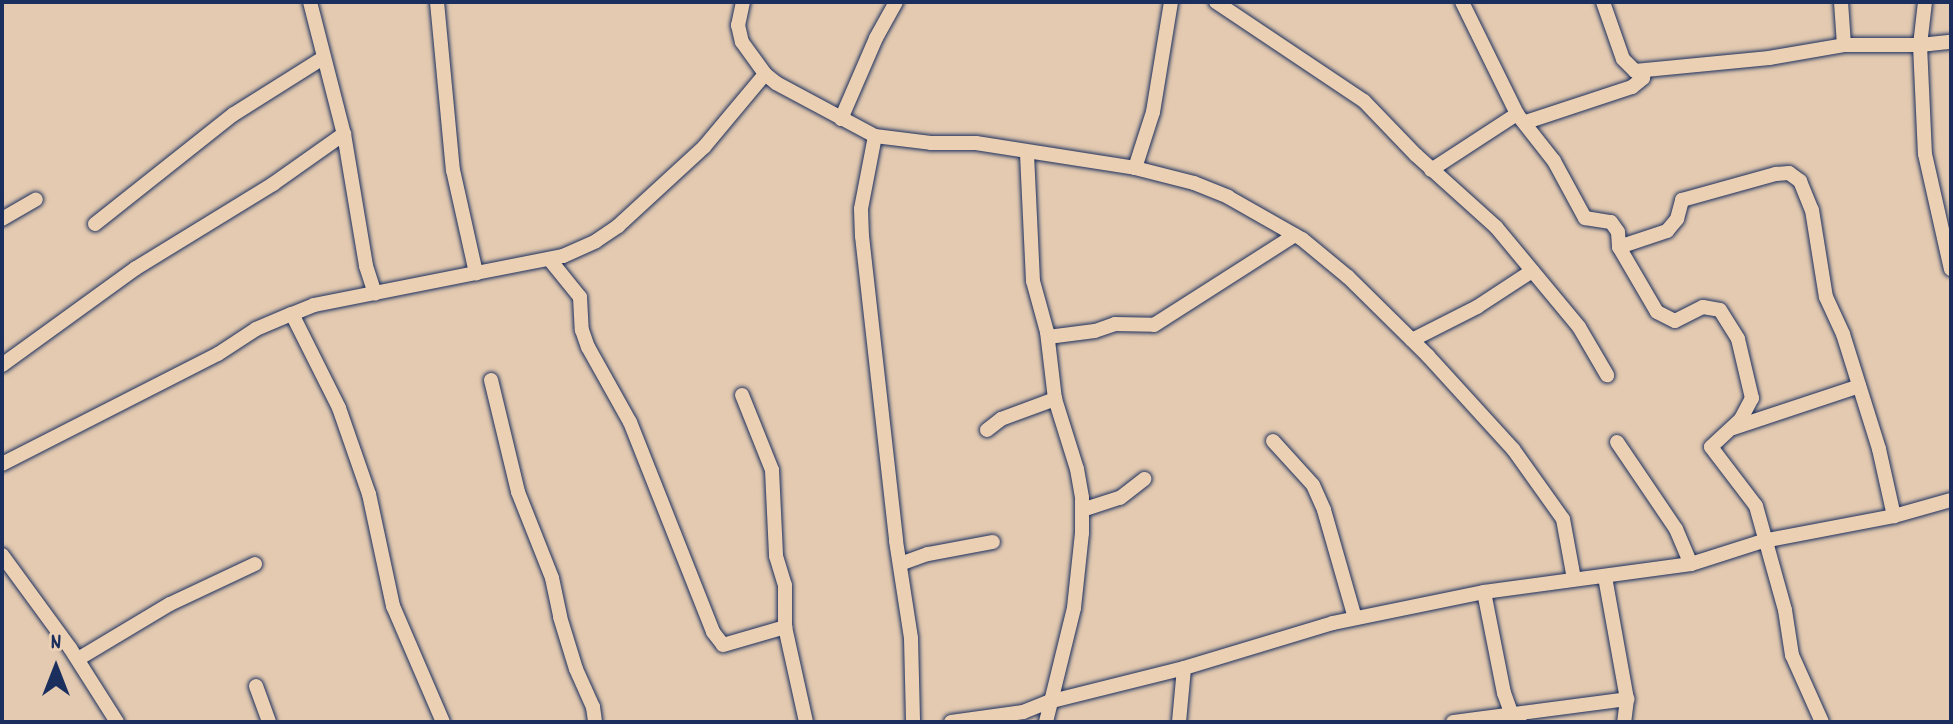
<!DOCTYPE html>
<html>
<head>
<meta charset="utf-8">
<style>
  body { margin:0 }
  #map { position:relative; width:1953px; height:724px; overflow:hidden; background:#e4cab0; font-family:Dekko,sans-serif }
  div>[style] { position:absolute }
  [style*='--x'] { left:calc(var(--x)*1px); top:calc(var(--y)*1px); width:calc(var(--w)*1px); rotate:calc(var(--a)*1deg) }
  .roads { filter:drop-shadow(0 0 2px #1b2f5e) drop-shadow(0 0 2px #1b2f5e) }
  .minor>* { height:14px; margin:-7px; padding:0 7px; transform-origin:7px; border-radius:7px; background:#ecd0b3 }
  span { translate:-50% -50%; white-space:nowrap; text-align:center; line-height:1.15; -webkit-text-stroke:6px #ecd0b3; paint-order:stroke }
  .frame { position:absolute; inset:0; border:4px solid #1b2f5e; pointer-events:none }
  .north { position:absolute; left:16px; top:628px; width:80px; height:80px; -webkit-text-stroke:6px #ecd0b3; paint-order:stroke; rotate:0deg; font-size:22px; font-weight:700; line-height:32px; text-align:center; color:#1b2f5e }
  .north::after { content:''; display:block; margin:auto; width:28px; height:36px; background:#1b2f5e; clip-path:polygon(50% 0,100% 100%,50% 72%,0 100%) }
</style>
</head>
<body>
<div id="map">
  <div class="roads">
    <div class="minor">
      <i style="--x:310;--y:2;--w:136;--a:75.6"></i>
      <i style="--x:344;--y:134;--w:134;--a:80.5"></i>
      <i style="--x:366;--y:266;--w:29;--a:72"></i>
      <i style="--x:437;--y:2;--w:169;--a:84.6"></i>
      <i style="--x:453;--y:170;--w:106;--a:77.4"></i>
      <i style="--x:476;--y:273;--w:89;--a:-11.1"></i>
      <i style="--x:563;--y:256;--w:36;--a:-24"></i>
      <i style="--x:596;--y:241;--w:27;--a:-34"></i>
      <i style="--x:618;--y:226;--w:117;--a:-42.6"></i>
      <i style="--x:704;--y:147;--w:95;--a:-50.1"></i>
      <i style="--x:743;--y:2;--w:24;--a:102"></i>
      <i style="--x:738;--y:25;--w:17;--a:77"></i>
      <i style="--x:742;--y:42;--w:39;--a:54"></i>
      <i style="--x:765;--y:74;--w:14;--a:39"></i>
      <i style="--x:776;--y:83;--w:112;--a:28.2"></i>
      <i style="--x:875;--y:136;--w:56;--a:7.1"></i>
      <i style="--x:931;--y:143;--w:45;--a:0"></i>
      <i style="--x:976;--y:143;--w:161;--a:8.9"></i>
      <i style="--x:1135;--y:168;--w:61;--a:14.3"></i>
      <i style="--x:1194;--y:183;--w:37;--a:22"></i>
      <i style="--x:1228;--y:197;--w:85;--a:29.6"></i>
      <i style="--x:1302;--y:239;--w:60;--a:39.6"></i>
      <i style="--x:1348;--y:277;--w:112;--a:44.6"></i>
      <i style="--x:1428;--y:356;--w:126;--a:47.6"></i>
      <i style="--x:1513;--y:449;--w:86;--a:54.5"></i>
      <i style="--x:1563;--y:519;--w:61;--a:79.6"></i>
      <i style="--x:1216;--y:2;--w:178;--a:33.8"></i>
      <i style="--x:1364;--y:101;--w:75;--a:46.1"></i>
      <i style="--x:1416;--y:155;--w:108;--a:42"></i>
      <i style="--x:1496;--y:227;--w:130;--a:50.3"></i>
      <i style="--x:1579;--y:327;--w:56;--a:59.7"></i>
      <i style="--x:1462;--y:2;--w:125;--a:63.8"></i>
      <i style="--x:1517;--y:114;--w:60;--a:51.8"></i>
      <i style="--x:1554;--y:161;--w:65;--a:61.5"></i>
      <i style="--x:1585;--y:218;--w:26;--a:9"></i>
      <i style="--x:1611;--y:222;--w:12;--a:55"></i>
      <i style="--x:1618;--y:232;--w:15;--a:86"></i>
      <i style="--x:1619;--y:247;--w:75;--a:59.7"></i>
      <i style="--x:1657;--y:312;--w:20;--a:27"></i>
      <i style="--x:1675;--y:321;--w:31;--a:-27"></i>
      <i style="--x:1703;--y:307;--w:17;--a:10"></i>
      <i style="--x:1720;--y:310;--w:34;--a:58"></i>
      <i style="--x:1738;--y:339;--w:61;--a:76.7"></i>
      <i style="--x:1752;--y:398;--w:24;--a:118"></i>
      <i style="--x:1741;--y:419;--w:41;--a:137"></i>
      <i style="--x:1711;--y:447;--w:74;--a:52.7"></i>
      <i style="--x:1756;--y:506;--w:108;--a:74.4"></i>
      <i style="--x:1785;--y:610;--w:46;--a:81.2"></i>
      <i style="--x:1792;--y:655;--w:73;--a:65.9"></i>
      <i style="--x:1603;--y:2;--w:60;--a:70.7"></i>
      <i style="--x:1623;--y:59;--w:17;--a:45"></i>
      <i style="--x:1635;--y:71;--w:135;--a:-5.5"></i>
      <i style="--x:1769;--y:58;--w:76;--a:-9.8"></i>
      <i style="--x:1844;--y:45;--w:76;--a:0"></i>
      <i style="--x:1920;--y:45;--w:109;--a:87.4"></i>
      <i style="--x:1925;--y:154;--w:118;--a:77.3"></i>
      <i style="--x:1841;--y:2;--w:43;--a:86"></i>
      <i style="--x:1925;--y:2;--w:43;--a:96.6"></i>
      <i style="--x:1920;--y:45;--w:31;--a:-6"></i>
      <i style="--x:841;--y:119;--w:88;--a:-66.6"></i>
      <i style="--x:876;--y:38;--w:41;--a:-60.9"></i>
      <i style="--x:1526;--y:122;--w:112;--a:-18.3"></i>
      <i style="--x:1632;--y:87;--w:14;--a:-39"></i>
      <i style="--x:1643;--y:78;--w:7;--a:-82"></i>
      <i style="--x:875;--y:136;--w:74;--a:100.9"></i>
      <i style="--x:861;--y:209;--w:27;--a:88"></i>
      <i style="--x:862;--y:236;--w:307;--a:83.6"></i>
      <i style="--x:896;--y:541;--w:98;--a:81.2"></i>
      <i style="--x:911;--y:638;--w:84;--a:88.6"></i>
      <i style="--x:1027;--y:154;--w:127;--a:87.3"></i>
      <i style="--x:1033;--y:281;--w:53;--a:74.6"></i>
      <i style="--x:1047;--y:332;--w:67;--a:83.2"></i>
      <i style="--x:1055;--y:399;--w:73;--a:72.6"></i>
      <i style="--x:1077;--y:469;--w:29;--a:80"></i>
      <i style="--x:1082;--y:498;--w:35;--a:90"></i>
      <i style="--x:1082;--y:533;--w:75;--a:96.1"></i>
      <i style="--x:1074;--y:608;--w:117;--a:103.8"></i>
      <i style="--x:1135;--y:168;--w:59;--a:-72.2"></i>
      <i style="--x:1153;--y:112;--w:111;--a:-80.7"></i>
      <i style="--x:1431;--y:170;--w:103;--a:-33.1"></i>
      <i style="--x:2;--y:219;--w:39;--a:-30"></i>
      <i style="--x:95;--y:224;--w:177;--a:-38.4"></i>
      <i style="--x:234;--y:114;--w:105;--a:-32.2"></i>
      <i style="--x:1619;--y:247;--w:51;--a:-18.4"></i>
      <i style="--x:1667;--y:231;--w:16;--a:-50"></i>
      <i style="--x:1677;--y:219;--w:20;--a:-75"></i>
      <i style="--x:1682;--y:200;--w:98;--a:-15.5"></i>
      <i style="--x:1776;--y:174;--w:13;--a:-4"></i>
      <i style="--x:1789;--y:173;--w:14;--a:36"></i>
      <i style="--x:1800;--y:181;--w:31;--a:68"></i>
      <i style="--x:1812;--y:210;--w:88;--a:80.9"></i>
      <i style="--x:1826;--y:297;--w:41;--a:65.3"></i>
      <i style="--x:1843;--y:334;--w:121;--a:72.6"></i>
      <i style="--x:1879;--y:449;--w:69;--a:77.4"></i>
      <i style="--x:550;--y:260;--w:48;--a:51"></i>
      <i style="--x:580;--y:297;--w:33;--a:87"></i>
      <i style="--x:582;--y:330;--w:18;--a:71"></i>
      <i style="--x:588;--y:347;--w:86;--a:60.8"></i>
      <i style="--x:630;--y:422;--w:226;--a:68.4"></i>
      <i style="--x:713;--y:632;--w:16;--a:52"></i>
      <i style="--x:723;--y:645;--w:65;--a:-16.2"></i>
      <i style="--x:292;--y:314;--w:105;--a:63.4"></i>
      <i style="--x:339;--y:408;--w:91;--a:70.8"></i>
      <i style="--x:369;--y:494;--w:115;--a:77.9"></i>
      <i style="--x:393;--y:606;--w:126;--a:66.7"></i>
      <i style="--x:1048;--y:337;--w:47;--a:-7.3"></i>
      <i style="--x:1095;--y:331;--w:21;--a:-19"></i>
      <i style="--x:1115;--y:324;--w:39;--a:1"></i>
      <i style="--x:1154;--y:325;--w:167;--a:-32.6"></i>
      <i style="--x:1412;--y:340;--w:73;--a:-26.9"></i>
      <i style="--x:1477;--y:307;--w:66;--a:-33.2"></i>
      <i style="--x:2;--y:365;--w:165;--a:-35.9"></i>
      <i style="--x:136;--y:268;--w:161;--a:-31.5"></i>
      <i style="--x:273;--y:184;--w:87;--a:-35.2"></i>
      <i style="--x:491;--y:380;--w:115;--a:76.4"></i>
      <i style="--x:518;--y:492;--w:92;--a:68.4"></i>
      <i style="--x:552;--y:578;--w:40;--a:78"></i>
      <i style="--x:560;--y:617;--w:54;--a:72.9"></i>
      <i style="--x:576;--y:669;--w:42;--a:65.9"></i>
      <i style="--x:593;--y:707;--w:15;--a:82"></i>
      <i style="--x:742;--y:395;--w:81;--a:68.2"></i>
      <i style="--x:772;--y:470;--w:86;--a:87.3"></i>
      <i style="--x:776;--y:556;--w:30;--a:73"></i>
      <i style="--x:785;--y:585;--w:42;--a:90"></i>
      <i style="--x:785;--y:627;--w:97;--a:77.5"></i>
      <i style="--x:1733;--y:428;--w:133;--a:-18.4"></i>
      <i style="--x:987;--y:430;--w:18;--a:-38"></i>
      <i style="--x:1001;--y:419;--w:58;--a:-20.3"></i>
      <i style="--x:1273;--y:441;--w:59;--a:47.7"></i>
      <i style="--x:1313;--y:485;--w:27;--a:66"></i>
      <i style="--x:1324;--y:510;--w:112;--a:74"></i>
      <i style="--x:1617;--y:442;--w:105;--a:55.9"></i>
      <i style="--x:1676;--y:529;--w:38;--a:67"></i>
      <i style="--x:2;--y:464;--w:242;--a:-27"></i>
      <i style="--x:218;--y:354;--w:45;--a:-33.3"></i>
      <i style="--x:256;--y:329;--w:39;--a:-23"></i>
      <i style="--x:292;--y:314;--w:24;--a:-22"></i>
      <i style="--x:314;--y:305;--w:165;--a:-11.2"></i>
      <i style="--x:1082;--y:510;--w:40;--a:-18"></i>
      <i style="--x:1120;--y:498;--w:31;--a:-38"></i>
      <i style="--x:2;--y:555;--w:115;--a:53.8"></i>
      <i style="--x:70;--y:648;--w:88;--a:57.6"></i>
      <i style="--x:900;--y:564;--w:30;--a:-20"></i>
      <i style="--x:928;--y:554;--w:66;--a:-10.5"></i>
      <i style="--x:1605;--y:577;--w:124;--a:79.8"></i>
      <i style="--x:1627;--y:699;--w:23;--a:97"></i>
      <i style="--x:1484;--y:592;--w:103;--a:78.8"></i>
      <i style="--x:1504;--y:693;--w:20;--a:70"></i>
      <i style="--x:1511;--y:712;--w:13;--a:48"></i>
      <i style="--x:78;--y:659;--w:107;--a:-30.9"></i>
      <i style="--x:170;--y:604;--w:94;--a:-25.2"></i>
      <i style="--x:256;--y:686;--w:38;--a:70"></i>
      <i style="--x:951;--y:722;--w:73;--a:-7.9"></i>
      <i style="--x:1023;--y:712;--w:27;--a:-22"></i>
      <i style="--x:1048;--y:702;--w:140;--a:-14"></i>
      <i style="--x:1184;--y:668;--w:156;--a:-16.8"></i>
      <i style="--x:1333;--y:623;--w:154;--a:-11.6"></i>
      <i style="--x:1484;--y:592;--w:209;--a:-7.7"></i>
      <i style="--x:1691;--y:564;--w:76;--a:-17.7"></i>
      <i style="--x:1763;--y:541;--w:133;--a:-10.8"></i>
      <i style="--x:1894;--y:516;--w:59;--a:-15.7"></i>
      <i style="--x:1179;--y:722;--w:54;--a:-84.7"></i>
      <i style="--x:1453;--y:722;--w:176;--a:-7.5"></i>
    </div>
  </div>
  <div class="frame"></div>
  <div class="north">N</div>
</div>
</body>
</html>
